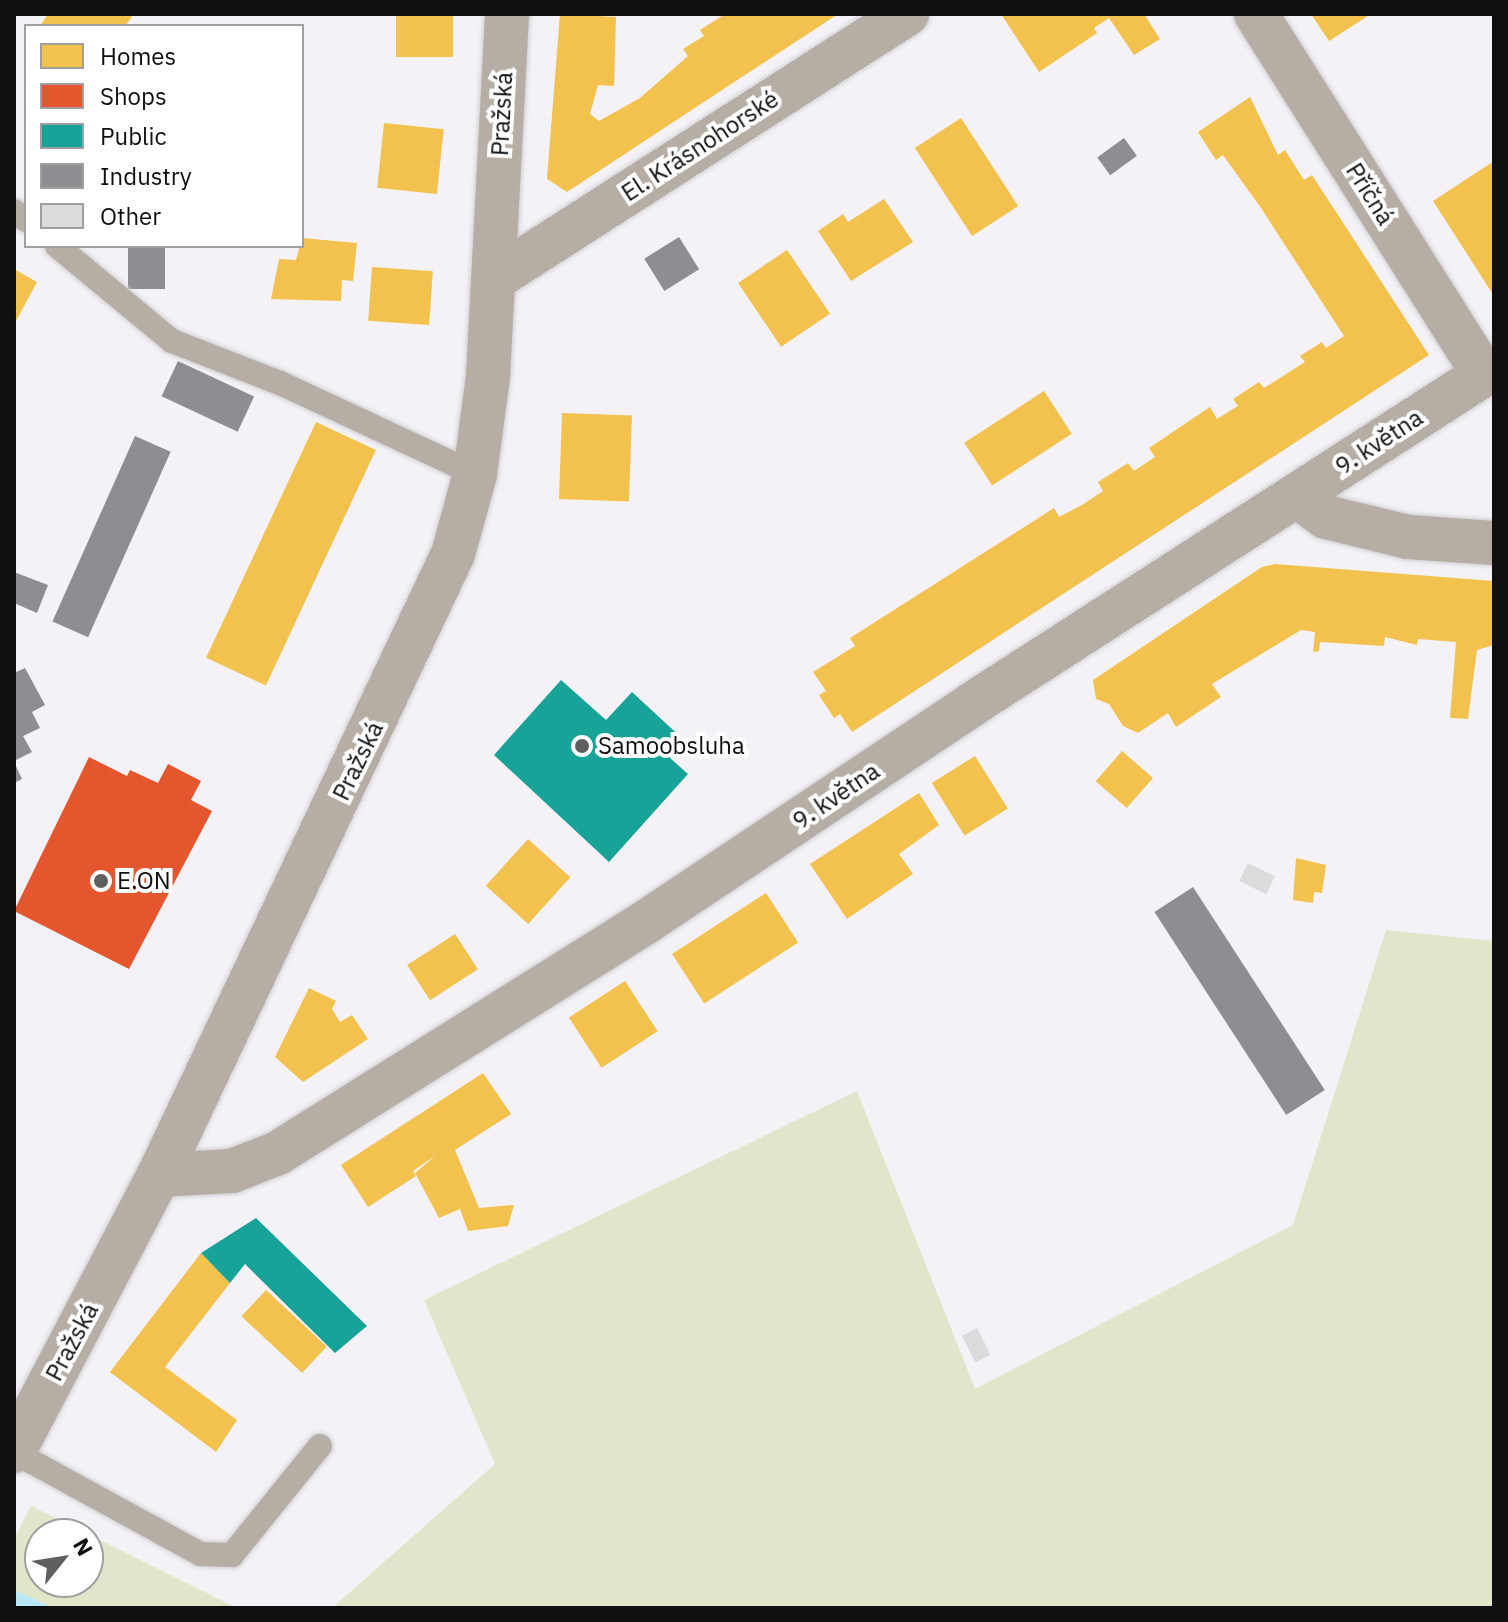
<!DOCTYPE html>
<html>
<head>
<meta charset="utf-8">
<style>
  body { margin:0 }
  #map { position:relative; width:1508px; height:1622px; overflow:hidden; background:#f4f2f7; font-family:"IBM Plex Sans",sans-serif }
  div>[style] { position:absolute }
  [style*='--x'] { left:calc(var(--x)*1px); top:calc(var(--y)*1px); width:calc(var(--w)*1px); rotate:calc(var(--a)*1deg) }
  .green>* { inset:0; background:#dfe6ca }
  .water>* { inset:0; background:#bbe8f9 }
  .homes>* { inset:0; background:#f2c14e; transform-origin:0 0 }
  .shops>* { inset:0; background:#e4572e }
  .public>* { inset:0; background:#17a398 }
  .industry>* { inset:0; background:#8d8d92; transform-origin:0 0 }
  .building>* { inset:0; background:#dbdadd; transform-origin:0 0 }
  .roads { filter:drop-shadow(0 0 2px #cfced1) drop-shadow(0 0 2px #cfced1) }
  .lane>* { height:24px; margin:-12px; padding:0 12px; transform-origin:12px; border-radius:12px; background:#b6ada5 }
  .street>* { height:44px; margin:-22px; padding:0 22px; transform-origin:22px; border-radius:22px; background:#b6ada5 }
  .dots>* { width:22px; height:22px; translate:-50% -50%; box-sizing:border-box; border:4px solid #fff; border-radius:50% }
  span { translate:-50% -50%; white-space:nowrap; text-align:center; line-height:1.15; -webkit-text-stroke:8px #fff; paint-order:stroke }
  .street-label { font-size:24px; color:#0f0e10 }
  .poi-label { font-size:24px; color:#0f0e10 }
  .left { translate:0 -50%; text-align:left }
  .frame { position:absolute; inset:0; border:16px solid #0f0e10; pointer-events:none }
  .legend { position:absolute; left:24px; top:24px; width:280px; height:224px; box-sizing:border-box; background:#fff; border:2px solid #9f9f9f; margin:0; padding:10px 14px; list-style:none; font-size:24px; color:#0f0e10 }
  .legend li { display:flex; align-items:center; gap:16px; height:40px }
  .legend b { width:40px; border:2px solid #9f9f9f }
  .north { position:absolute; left:24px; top:1518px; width:80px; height:80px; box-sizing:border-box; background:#fff; border:2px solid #9f9f9f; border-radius:50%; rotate:60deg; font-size:22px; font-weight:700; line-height:32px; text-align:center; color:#0f0e10 }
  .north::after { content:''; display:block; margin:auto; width:28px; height:36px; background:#5f5e61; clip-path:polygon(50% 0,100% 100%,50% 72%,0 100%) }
</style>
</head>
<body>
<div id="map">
  <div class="green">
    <i style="clip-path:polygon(1386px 930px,1494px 941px,1494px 1608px,332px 1608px,495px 1464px,424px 1300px,857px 1091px,975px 1389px,1293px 1225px)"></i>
    <i style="clip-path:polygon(31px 1506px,88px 1534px,40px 1534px,40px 1582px,88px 1582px,88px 1534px,237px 1608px,54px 1608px,14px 1590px,14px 1539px)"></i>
  </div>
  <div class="water">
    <i style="clip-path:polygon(14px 1590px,54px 1608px,14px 1608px)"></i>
  </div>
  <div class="homes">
    <i style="clip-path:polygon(48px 14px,127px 14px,132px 17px,125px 26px,40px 26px)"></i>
    <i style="left:396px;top:14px;width:57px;height:43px"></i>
    <i style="clip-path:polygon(560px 14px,616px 17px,614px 86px,598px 85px,590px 114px,599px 121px,640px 98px,688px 56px,683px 49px,704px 36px,700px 30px,725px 14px,838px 14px,567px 192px,547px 179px)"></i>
    <i style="clip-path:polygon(1001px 14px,1144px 14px,1160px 39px,1134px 55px,1109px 18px,1094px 28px,1097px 33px,1039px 72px)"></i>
    <i style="clip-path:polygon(1311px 14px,1371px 14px,1329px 41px)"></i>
    <i style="clip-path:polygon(1250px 97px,1278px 155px,1285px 150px,1304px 180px,1312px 175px,1429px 355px,852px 732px,840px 714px,834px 718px,819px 695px,826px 691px,813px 672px,855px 646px,850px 638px,1054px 508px,1059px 517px,1082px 505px,1103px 491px,1098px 482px,1128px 463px,1134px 471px,1155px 457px,1149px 448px,1210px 407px,1217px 419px,1238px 406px,1233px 399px,1259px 382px,1264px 388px,1305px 362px,1300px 356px,1322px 342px,1326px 348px,1344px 336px,1261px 208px,1223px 155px,1216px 160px,1198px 132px)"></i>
    <i style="left:961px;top:118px;width:105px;height:55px;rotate:57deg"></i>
    <i style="left:384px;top:123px;width:60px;height:65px;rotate:6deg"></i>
    <i style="clip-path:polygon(1491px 163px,1494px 168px,1494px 296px,1433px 201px)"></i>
    <i style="clip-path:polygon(884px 199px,913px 242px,851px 281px,818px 231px,843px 214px,848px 222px)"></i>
    <i style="clip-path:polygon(302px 238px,357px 243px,353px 281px,342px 280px,341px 301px,271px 299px,279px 259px,296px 260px)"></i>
    <i style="left:787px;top:250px;width:77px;height:59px;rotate:56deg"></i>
    <i style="left:372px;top:267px;width:61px;height:54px;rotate:4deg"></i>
    <i style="clip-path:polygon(14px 269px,37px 282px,14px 325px)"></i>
    <i style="left:1044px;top:391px;width:51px;height:95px;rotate:57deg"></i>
    <i style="left:562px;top:413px;width:70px;height:86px;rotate:2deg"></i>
    <i style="left:316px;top:422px;width:66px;height:260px;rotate:25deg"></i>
    <i style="clip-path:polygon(1275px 564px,1494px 581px,1494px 645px,1477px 650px,1468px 719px,1450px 718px,1456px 642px,1418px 639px,1417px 645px,1385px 637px,1384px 646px,1320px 642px,1319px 651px,1313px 652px,1315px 632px,1301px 630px,1212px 684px,1221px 697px,1176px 727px,1168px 713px,1138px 733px,1123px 726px,1109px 704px,1096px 699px,1093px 680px,1262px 567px)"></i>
    <i style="left:1122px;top:751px;width:41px;height:40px;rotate:41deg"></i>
    <i style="left:975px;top:756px;width:62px;height:51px;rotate:58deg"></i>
    <i style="clip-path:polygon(919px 793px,939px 825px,899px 854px,913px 874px,847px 919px,810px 864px)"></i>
    <i style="left:528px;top:839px;width:57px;height:63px;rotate:42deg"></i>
    <i style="clip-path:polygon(1296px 858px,1326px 865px,1322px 893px,1314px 892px,1313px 903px,1293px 900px)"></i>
    <i style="left:766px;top:893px;width:59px;height:112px;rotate:57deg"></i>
    <i style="left:455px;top:934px;width:42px;height:57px;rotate:57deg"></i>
    <i style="left:625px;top:981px;width:60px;height:67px;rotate:57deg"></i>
    <i style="clip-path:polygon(309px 988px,336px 1001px,332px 1009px,340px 1022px,352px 1015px,368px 1039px,303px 1082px,275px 1057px)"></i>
    <i style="clip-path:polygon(483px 1073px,511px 1114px,455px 1150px,479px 1208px,514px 1205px,508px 1226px,468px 1231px,460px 1209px,439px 1218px,415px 1173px,436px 1155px,413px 1171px,416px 1176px,368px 1207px,341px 1165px)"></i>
    <i style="clip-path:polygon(201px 1253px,230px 1283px,165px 1367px,237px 1420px,216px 1452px,110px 1372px)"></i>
    <i style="left:266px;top:1290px;width:83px;height:36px;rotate:43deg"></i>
  </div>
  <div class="shops">
    <i style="clip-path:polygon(89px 757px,127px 776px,130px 770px,158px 783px,168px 764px,201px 781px,191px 800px,212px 811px,129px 969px,14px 911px)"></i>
  </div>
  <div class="public">
    <i style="clip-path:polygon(561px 680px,606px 720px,632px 692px,685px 741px,670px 758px,688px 774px,609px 862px,494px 755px)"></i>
    <i style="clip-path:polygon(256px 1218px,367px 1326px,335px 1353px,245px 1264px,230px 1283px,201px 1253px)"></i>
  </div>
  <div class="industry">
    <i style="left:1124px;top:138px;width:22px;height:33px;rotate:54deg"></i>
    <i style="left:679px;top:237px;width:38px;height:41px;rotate:58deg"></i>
    <i style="left:128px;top:246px;width:37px;height:43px"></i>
    <i style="left:178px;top:361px;width:84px;height:39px;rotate:25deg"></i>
    <i style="left:135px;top:436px;width:39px;height:203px;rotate:24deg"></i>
    <i style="clip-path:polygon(14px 572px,48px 585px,37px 613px,14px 603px)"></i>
    <i style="clip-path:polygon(25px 668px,45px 705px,32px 712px,40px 728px,23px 736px,32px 752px,14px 761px,14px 673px)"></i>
    <i style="clip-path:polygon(14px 762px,22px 779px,14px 783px)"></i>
    <i style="left:1193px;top:887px;width:242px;height:46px;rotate:57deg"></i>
  </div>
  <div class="building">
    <i style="left:1248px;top:863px;width:30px;height:20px;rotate:26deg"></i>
    <i style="left:977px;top:1328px;width:30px;height:17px;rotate:63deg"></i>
  </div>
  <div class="roads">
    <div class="lane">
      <i style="--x:14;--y:211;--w:15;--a:37"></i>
      <i style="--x:57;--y:246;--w:149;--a:39.6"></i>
      <i style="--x:172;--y:341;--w:116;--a:21.3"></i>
      <i style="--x:280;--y:383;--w:215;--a:25"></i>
      <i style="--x:14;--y:1452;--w:212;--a:28.7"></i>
      <i style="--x:200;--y:1554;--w:32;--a:2"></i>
      <i style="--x:232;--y:1555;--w:140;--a:-51.1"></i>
    </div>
    <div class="street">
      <i style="--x:1256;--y:14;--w:426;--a:57.7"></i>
      <i style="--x:494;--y:279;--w:491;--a:-32.7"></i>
      <i style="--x:1297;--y:496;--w:36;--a:36"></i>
      <i style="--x:1326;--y:517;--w:84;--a:13.7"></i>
      <i style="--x:1408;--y:537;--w:86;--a:4"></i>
      <i style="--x:159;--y:1175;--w:73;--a:-3.1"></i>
      <i style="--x:232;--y:1171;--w:49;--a:-21.4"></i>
      <i style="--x:278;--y:1153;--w:434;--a:-32.1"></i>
      <i style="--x:646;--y:922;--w:394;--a:-33.7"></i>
      <i style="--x:974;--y:703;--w:619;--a:-32.79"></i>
      <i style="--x:14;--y:1451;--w:312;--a:-62.3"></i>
      <i style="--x:159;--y:1175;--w:687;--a:-64.67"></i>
      <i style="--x:453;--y:554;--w:83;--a:-74.6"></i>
      <i style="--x:475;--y:474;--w:98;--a:-82.4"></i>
      <i style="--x:488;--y:377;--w:363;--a:-87"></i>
    </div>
  </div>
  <div class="dots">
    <i style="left:582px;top:746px;background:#5f5e61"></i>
    <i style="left:101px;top:881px;background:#5f5e61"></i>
  </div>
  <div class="street-label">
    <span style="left:502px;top:114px;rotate:-87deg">Pražská</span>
    <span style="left:700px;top:146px;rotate:-33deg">El. Krásnohorské</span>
    <span style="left:1370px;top:194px;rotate:58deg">Příčná</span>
    <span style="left:1379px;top:442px;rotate:-33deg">9. května</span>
    <span style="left:358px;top:761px;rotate:-64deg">Pražská</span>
    <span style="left:836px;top:796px;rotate:-34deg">9. května</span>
    <span style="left:72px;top:1342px;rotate:-62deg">Pražská</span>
  </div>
  <div class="poi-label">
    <span class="left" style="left:598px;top:746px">Samoobsluha</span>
    <span class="left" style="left:117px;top:881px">E.ON</span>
  </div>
  <div class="frame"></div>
  <ul class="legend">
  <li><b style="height:22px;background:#f2c14e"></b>Homes</li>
  <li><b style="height:22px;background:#e4572e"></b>Shops</li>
  <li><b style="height:22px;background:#17a398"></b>Public</li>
  <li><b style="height:22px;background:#8d8d92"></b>Industry</li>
  <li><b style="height:22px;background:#dbdadd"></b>Other</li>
  </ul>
  <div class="north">N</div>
</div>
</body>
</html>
